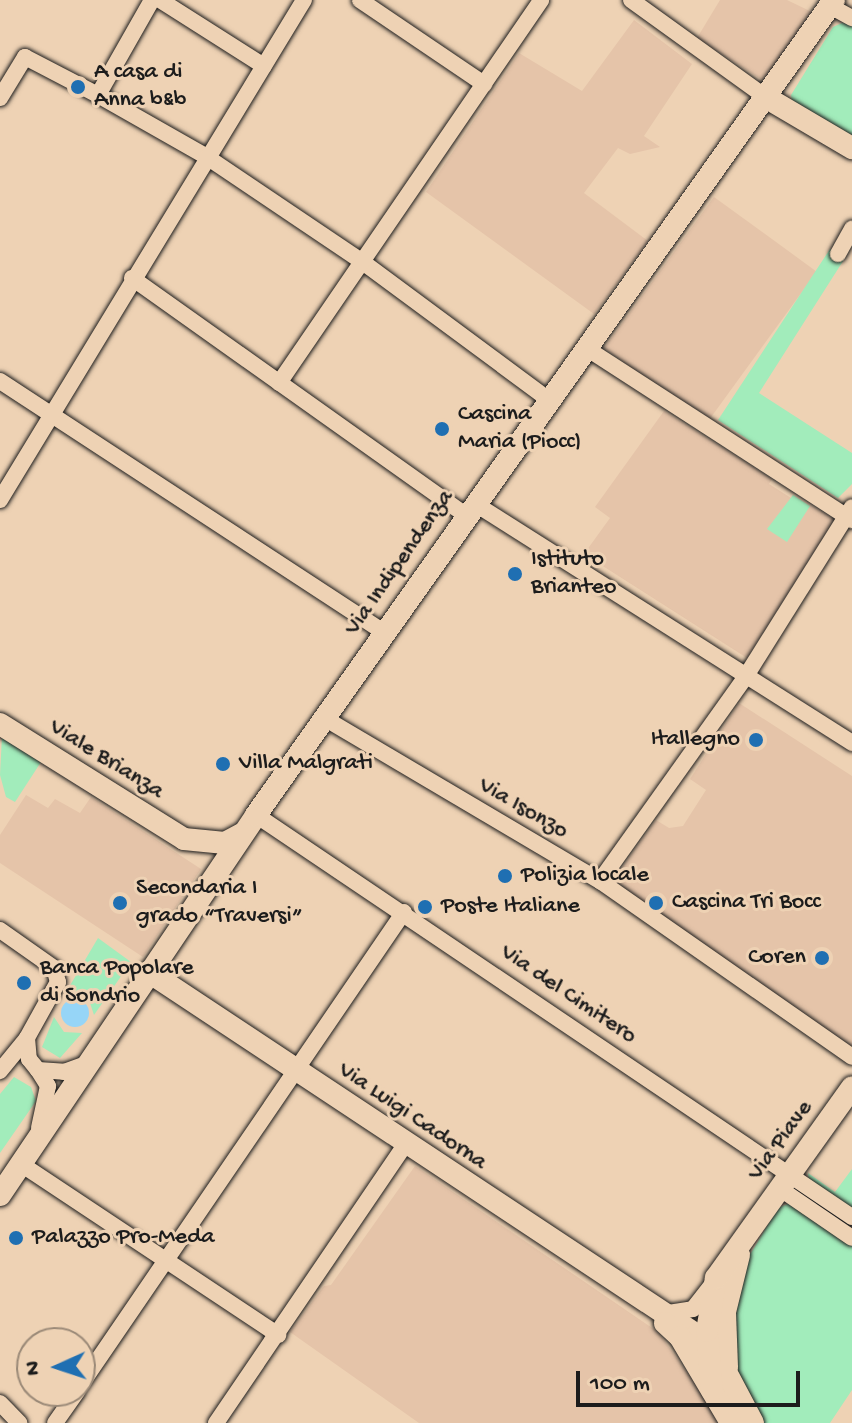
<!DOCTYPE html>
<html>
<head>
<meta charset="utf-8">
<style>
  body { margin:0 }
  #map { position:relative; width:852px; height:1423px; overflow:hidden; background:#eed2b4; font-family:"Gochi Hand",sans-serif }
  div>[style] { position:absolute }
  [style*='--x'] { left:calc(var(--x)*1px); top:calc(var(--y)*1px); width:calc(var(--w)*1px); rotate:calc(var(--a)*1deg) }
  .built>* { inset:0; background:#e5c4a9; transform-origin:0 0 }
  .green>* { inset:0; background:#a2ecbb }
  .water>* { inset:0; background:#96d5f7 }
  .round { border-radius:50% }
  .roads { filter:drop-shadow(0 0 2px #1c1c1c) drop-shadow(0 0 2px #1c1c1c) }
  .minor>* { height:16px; margin:-8px; padding:0 8px; transform-origin:8px; border-radius:8px; background:#eed2b4 }
  .tertiary>* { height:22px; margin:-11px; padding:0 11px; transform-origin:11px; border-radius:11px; background:#eed2b4 }
  .dots>* { width:22px; height:22px; translate:-50% -50%; box-sizing:border-box; border:4px solid #eed2b4; border-radius:50% }
  span { translate:-50% -50%; white-space:nowrap; text-align:center; line-height:1.15; -webkit-text-stroke:6px #eed2b4; paint-order:stroke }
  .poi-label { font-size:24px; color:#1c1c1c }
  .left { translate:0 -50%; text-align:left }
  .right { translate:-100% -50%; text-align:right }
  .street-label { font-size:24px; color:#1c1c1c }
  .north { position:absolute; left:16px; top:1327px; width:80px; height:80px; box-sizing:border-box; background:#eed2b4; border:2px solid #9a8977; border-radius:50%; rotate:267deg; font-size:22px; font-weight:700; line-height:32px; text-align:center; color:#1c1c1c }
  .north::after { content:''; display:block; margin:auto; width:28px; height:36px; background:#1f6fb2; clip-path:polygon(50% 0,100% 100%,50% 72%,0 100%) }
  .scale { position:absolute; left:576px; top:1371px; width:224px; height:36px; box-sizing:border-box; border:4px solid #1c1c1c; border-top:0; padding-left:10px; font-size:24px; line-height:28px; white-space:nowrap; color:#1c1c1c; -webkit-text-stroke:6px #eed2b4; paint-order:stroke }
</style>
</head>
<body>
<div id="map">
  <div class="built">
    <i style="clip-path:polygon(720px 0,787px 0,814px 13px,764px 81px,697px 38px)"></i>
    <i style="clip-path:polygon(634px 20px,692px 64px,644px 136px,660px 147px,630px 154px,618px 148px,584px 193px,648px 241px,594px 314px,426px 192px,519px 53px,582px 91px)"></i>
    <i style="left:714px;top:197px;width:127px;height:187px;rotate:36deg"></i>
    <i style="clip-path:polygon(664px 411px,772px 479px,769px 484px,791px 498px,793px 495px,835px 519px,747px 658px,584px 554px,610px 518px,595px 507px)"></i>
    <i style="clip-path:polygon(739px 703px,852px 776px,852px 1050px,613px 880px,656px 820px,669px 828px,683px 826px,706px 790px,690px 779px)"></i>
    <i style="clip-path:polygon(26px 795px,48px 808px,55px 799px,80px 813px,91px 797px,201px 869px,143px 957px,0 863px,0 835px)"></i>
    <i style="clip-path:polygon(415px 1166px,658px 1332px,723px 1423px,419px 1423px,290px 1332px,324px 1286px,331px 1285px)"></i>
  </div>
  <div class="green">
    <i style="clip-path:polygon(842px 23px,852px 25px,852px 137px,792px 101px,791px 95px,833px 27px)"></i>
    <i style="clip-path:polygon(830px 249px,845px 258px,759px 393px,852px 453px,852px 484px,838px 498px,718px 420px)"></i>
    <i style="clip-path:polygon(793px 495px,810px 506px,787px 542px,767px 529px)"></i>
    <i style="clip-path:polygon(2px 736px,41px 762px,15px 802px,6px 797px,0 775px)"></i>
    <i style="clip-path:polygon(98px 938px,131px 962px,94px 1015px,88px 997px,65px 994px)"></i>
    <i style="clip-path:polygon(54px 1017px,64px 1032px,82px 1033px,60px 1058px,42px 1047px)"></i>
    <i style="clip-path:polygon(14px 1077px,31px 1087px,36px 1101px,0 1153px,0 1094px)"></i>
    <i style="clip-path:polygon(852px 1169px,852px 1211px,809px 1182px,808px 1173px,835px 1192px)"></i>
    <i style="clip-path:polygon(790px 1203px,852px 1244px,852px 1390px,830px 1423px,761px 1423px,738px 1378px,732px 1343px,743px 1266px,778px 1208px)"></i>
  </div>
  <div class="water">
    <i class="round" style="left:61px;top:999px;width:28px;height:28px"></i>
  </div>
  <div class="roads">
    <div class="minor">
      <i style="--x:160;--y:0;--w:123;--a:32.4"></i>
      <i style="--x:360;--y:0;--w:150;--a:34.1"></i>
      <i style="--x:631;--y:0;--w:168;--a:35.8"></i>
      <i style="--x:830;--y:6;--w:25;--a:29"></i>
      <i style="--x:98;--y:95;--w:109;--a:-60.4"></i>
      <i style="--x:0;--y:98;--w:48;--a:-58.6"></i>
      <i style="--x:25;--y:57;--w:82;--a:27.5"></i>
      <i style="--x:98;--y:95;--w:125;--a:29.6"></i>
      <i style="--x:207;--y:157;--w:189;--a:34"></i>
      <i style="--x:364;--y:263;--w:230;--a:36.5"></i>
      <i style="--x:838;--y:254;--w:29;--a:-61"></i>
      <i style="--x:132;--y:278;--w:410;--a:35.4"></i>
      <i style="--x:586;--y:348;--w:317;--a:32.9"></i>
      <i style="--x:0;--y:381;--w:458;--a:33.2"></i>
      <i style="--x:279;--y:383;--w:464;--a:-55.6"></i>
      <i style="--x:0;--y:500;--w:585;--a:-58.7"></i>
      <i style="--x:474;--y:503;--w:448;--a:32.4"></i>
      <i style="--x:324;--y:718;--w:321;--a:30.6"></i>
      <i style="--x:600;--y:881;--w:307;--a:34.9"></i>
      <i style="--x:256;--y:815;--w:719;--a:34"></i>
      <i style="--x:600;--y:881;--w:252;--a:-54.5"></i>
      <i style="--x:746;--y:676;--w:199;--a:-57.9"></i>
      <i style="--x:0;--y:930;--w:66;--a:35.1"></i>
      <i style="--x:54;--y:968;--w:15;--a:74"></i>
      <i style="--x:58;--y:982;--w:64;--a:119"></i>
      <i style="--x:27;--y:1038;--w:43;--a:129.3"></i>
      <i style="--x:27;--y:1038;--w:21;--a:85"></i>
      <i style="--x:29;--y:1059;--w:14;--a:51"></i>
      <i style="--x:38;--y:1070;--w:26;--a:4"></i>
      <i style="--x:64;--y:1072;--w:27;--a:-20"></i>
      <i style="--x:38;--y:1070;--w:19;--a:58"></i>
      <i style="--x:48;--y:1086;--w:43;--a:102.1"></i>
      <i style="--x:25;--y:1156;--w:9;--a:117"></i>
      <i style="--x:21;--y:1164;--w:309;--a:33.6"></i>
      <i style="--x:779;--y:1188;--w:88;--a:34.4"></i>
      <i style="--x:662;--y:1314;--w:31;--a:-9"></i>
      <i style="--x:693;--y:1309;--w:33;--a:-52"></i>
      <i style="--x:80;--y:1386;--w:574;--a:-55.65"></i>
      <i style="--x:0;--y:1403;--w:28;--a:46"></i>
      <i style="--x:55;--y:1423;--w:39;--a:-55"></i>
      <i style="--x:216;--y:1423;--w:338;--a:-55.8"></i>
    </div>
    <div class="tertiary">
      <i style="--x:767;--y:98;--w:99;--a:30.5"></i>
      <i style="--x:0;--y:724;--w:217;--a:32"></i>
      <i style="--x:184;--y:839;--w:41;--a:5.6"></i>
      <i style="--x:225;--y:843;--w:19;--a:-28"></i>
      <i style="--x:149;--y:972;--w:657;--a:33.52"></i>
      <i style="--x:697;--y:1335;--w:26;--a:43"></i>
      <i style="--x:716;--y:1353;--w:79;--a:62.1"></i>
      <i style="--x:0;--y:1195;--w:458;--a:-56"></i>
      <i style="--x:256;--y:815;--w:999;--a:-54.66"></i>
      <i style="--x:665;--y:1323;--w:21;--a:43"></i>
      <i style="--x:680;--y:1337;--w:100;--a:59.3"></i>
      <i style="--x:727;--y:1367;--w:55;--a:-92.1"></i>
      <i style="--x:725;--y:1312;--w:59;--a:-76.2"></i>
      <i style="--x:712;--y:1390;--w:59;--a:-94.8"></i>
      <i style="--x:707;--y:1331;--w:54;--a:-80.4"></i>
      <i style="--x:716;--y:1278;--w:234;--a:-54.5"></i>
    </div>
  </div>
  <div class="dots">
    <i style="left:78px;top:87px;background:#1f6fb2"></i>
    <i style="left:442px;top:429px;background:#1f6fb2"></i>
    <i style="left:515px;top:574px;background:#1f6fb2"></i>
    <i style="left:756px;top:740px;background:#1f6fb2"></i>
    <i style="left:223px;top:764px;background:#1f6fb2"></i>
    <i style="left:505px;top:876px;background:#1f6fb2"></i>
    <i style="left:120px;top:903px;background:#1f6fb2"></i>
    <i style="left:656px;top:903px;background:#1f6fb2"></i>
    <i style="left:425px;top:907px;background:#1f6fb2"></i>
    <i style="left:822px;top:958px;background:#1f6fb2"></i>
    <i style="left:24px;top:983px;background:#1f6fb2"></i>
    <i style="left:16px;top:1238px;background:#1f6fb2"></i>
  </div>
  <div class="poi-label">
    <span class="left" style="left:94px;top:87px">A casa di<br>Anna b&amp;b</span>
    <span class="left" style="left:458px;top:429px">Cascina<br>Maria (Piocc)</span>
    <span class="left" style="left:531px;top:574px">Istituto<br>Brianteo</span>
    <span class="right" style="left:740px;top:740px">Itallegno</span>
    <span class="left" style="left:239px;top:764px">Villa Malgrati</span>
    <span class="left" style="left:521px;top:876px">Polizia locale</span>
    <span class="left" style="left:136px;top:903px">Secondaria I<br>grado “Traversi”</span>
    <span class="left" style="left:672px;top:903px">Cascina Tri Bocc</span>
    <span class="left" style="left:441px;top:907px">Poste Italiane</span>
    <span class="right" style="left:806px;top:958px">Coren</span>
    <span class="left" style="left:40px;top:983px">Banca Popolare<br>di Sondrio</span>
    <span class="left" style="left:32px;top:1238px">Palazzo Pro-Meda</span>
  </div>
  <div class="street-label">
    <span style="left:400px;top:563px;rotate:-55deg">Via Indipendenza</span>
    <span style="left:106px;top:760px;rotate:32deg">Viale Brianza</span>
    <span style="left:523px;top:809px;rotate:30deg">Via Isonzo</span>
    <span style="left:568px;top:995px;rotate:34deg">Via del Cimitero</span>
    <span style="left:412px;top:1117px;rotate:34deg">Via Luigi Cadorna</span>
    <span style="left:781px;top:1141px;rotate:-54deg">Via Piave</span>
  </div>
  <div class="north">N</div>
  <div class="scale">100 m</div>
</div>
</body>
</html>
